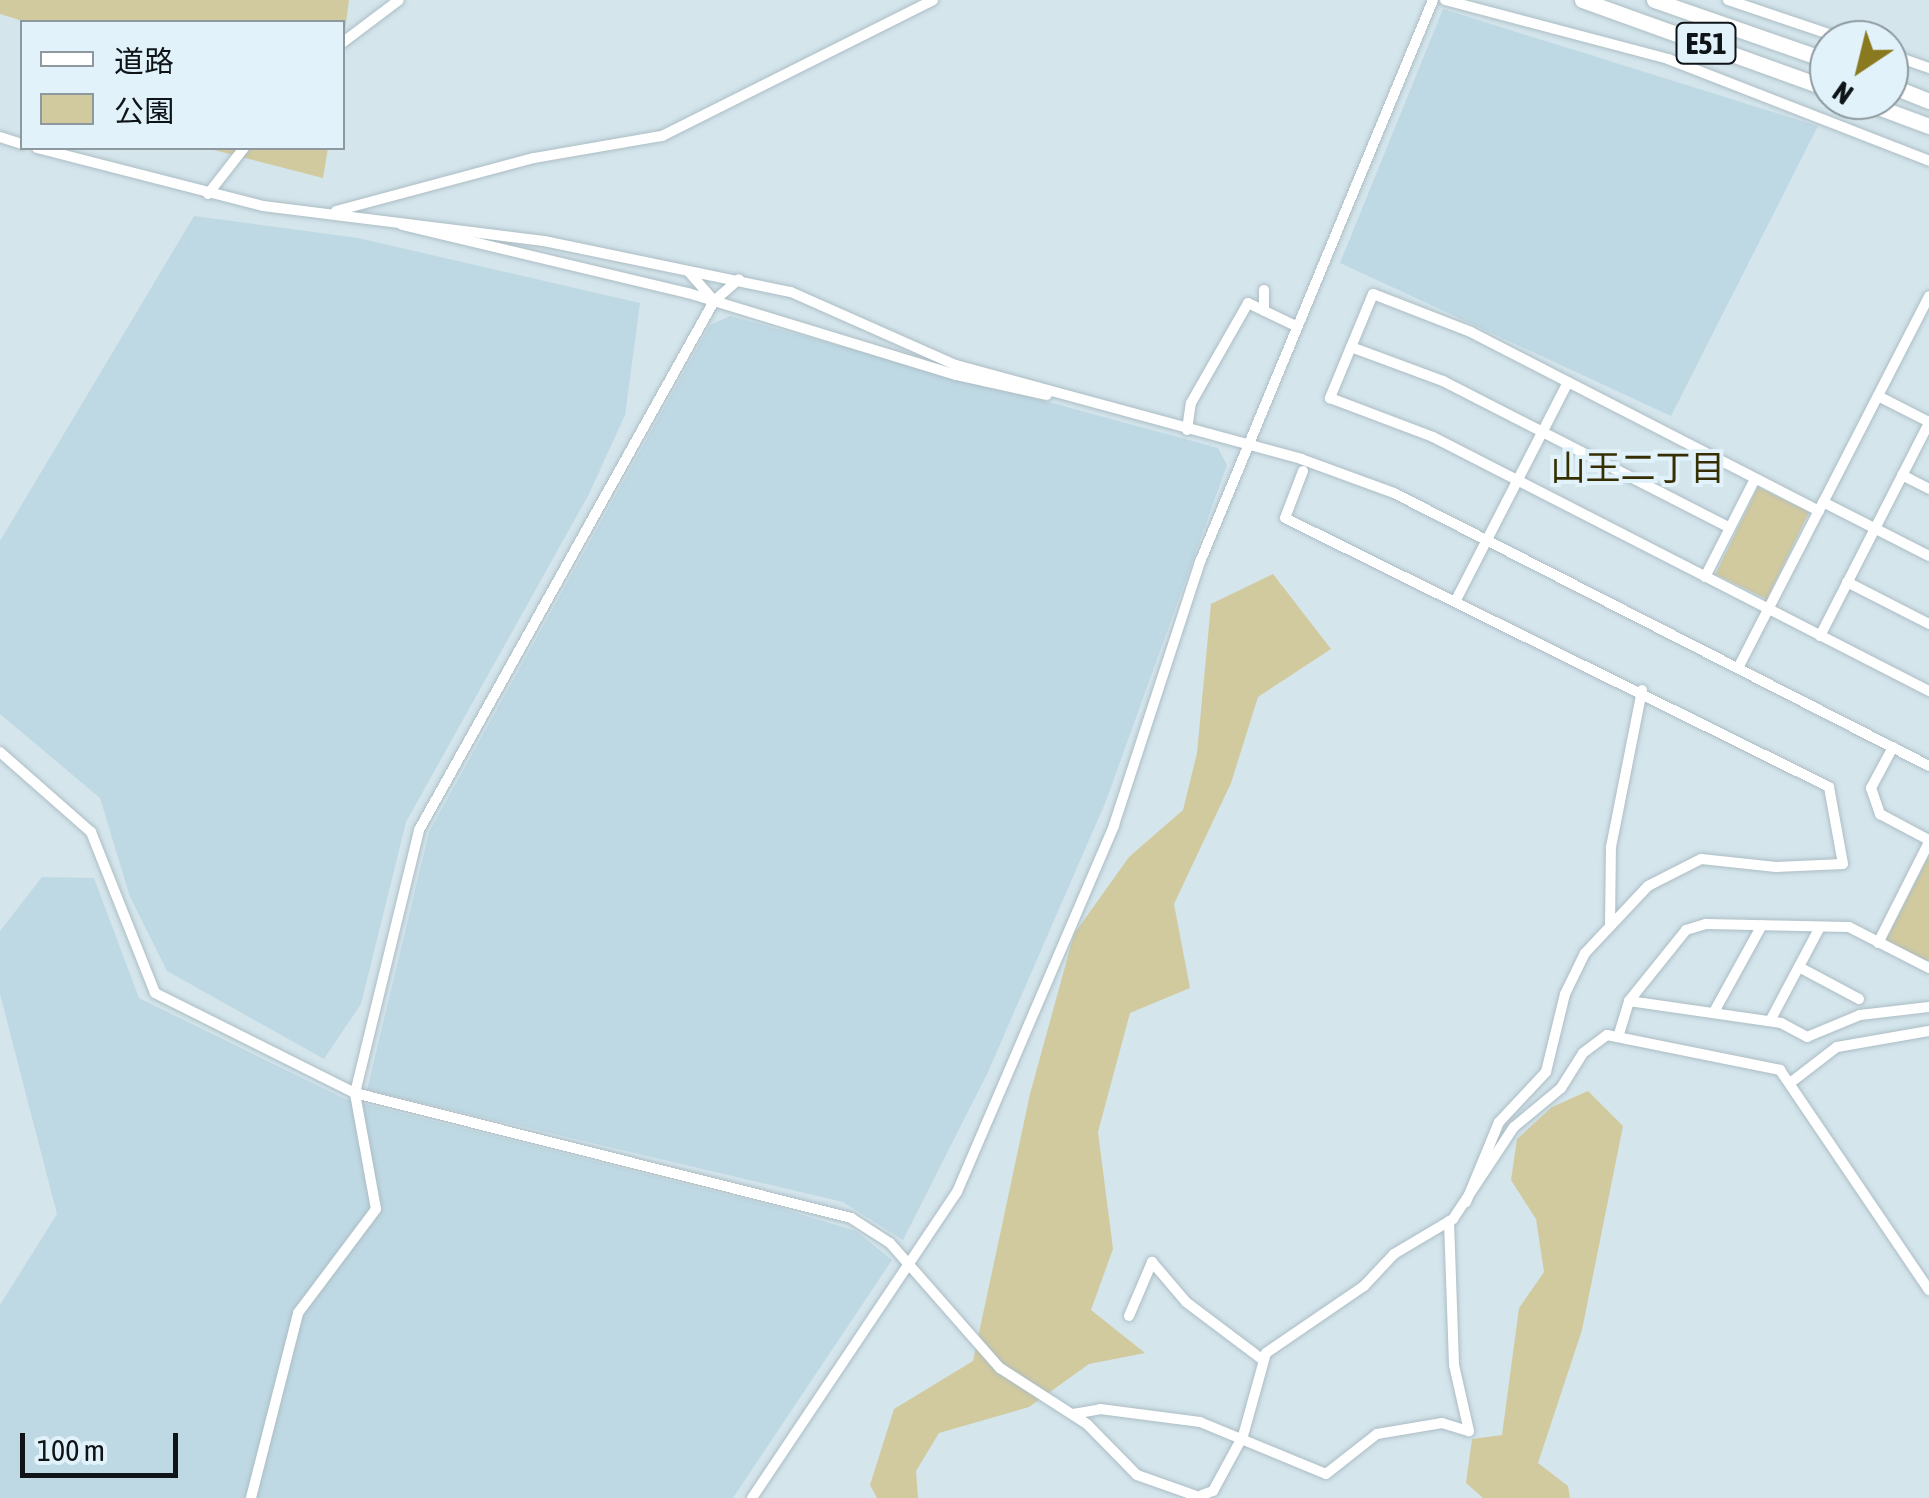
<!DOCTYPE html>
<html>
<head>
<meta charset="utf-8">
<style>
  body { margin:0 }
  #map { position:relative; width:1929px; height:1498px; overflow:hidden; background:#d4e5ec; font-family:"Asap Condensed","Noto Sans JP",sans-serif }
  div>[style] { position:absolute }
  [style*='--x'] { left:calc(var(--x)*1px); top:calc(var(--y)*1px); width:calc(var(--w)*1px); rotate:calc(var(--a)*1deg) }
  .built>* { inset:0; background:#bfd9e4 }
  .green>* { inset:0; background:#d2ca9f; transform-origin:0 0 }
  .roads { filter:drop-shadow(0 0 2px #acbdc4) drop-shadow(0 0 2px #acbdc4) }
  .minor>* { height:10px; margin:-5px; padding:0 5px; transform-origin:5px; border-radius:5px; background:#fff }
  .highway>* { height:15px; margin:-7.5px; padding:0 7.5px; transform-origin:7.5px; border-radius:7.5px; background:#fff }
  span { translate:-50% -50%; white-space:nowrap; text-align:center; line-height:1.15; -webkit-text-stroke:8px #e1f2fa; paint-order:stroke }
  .shield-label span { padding:2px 8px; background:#e1f2fa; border:2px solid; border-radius:8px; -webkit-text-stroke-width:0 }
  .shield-label { font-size:30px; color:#0e1417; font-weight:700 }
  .neighbourhood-label { font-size:35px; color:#372f04 }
  .legend { position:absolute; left:20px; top:20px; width:325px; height:130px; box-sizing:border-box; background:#e1f2fa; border:2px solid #8d999f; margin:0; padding:12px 18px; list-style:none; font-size:30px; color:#0e1417 }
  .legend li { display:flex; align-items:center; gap:20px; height:50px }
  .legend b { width:50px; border:2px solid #8d999f }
  .north { position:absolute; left:1809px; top:20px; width:100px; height:100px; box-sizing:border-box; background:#e1f2fa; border:2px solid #8d999f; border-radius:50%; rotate:215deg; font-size:28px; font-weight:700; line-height:40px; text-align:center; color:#0e1417 }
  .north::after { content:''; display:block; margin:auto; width:35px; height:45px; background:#8a7a1f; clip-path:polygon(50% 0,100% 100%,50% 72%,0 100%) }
  .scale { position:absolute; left:20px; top:1433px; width:158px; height:45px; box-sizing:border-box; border:5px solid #0e1417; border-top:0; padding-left:12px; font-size:30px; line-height:35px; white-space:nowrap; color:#0e1417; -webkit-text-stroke:8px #e1f2fa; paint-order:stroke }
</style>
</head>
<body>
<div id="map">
  <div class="built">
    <i style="clip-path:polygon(1443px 9px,1818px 126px,1671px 416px,1340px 263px)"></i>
    <i style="clip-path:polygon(194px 216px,358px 238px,640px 303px,625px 415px,589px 494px,406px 822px,361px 1004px,324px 1059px,167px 971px,130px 897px,100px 798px,0 714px,0 541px)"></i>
    <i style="clip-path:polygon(730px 316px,1218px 448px,1227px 465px,1106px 801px,988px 1072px,903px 1240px,843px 1202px,367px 1090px,429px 832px,710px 325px)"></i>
    <i style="clip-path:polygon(42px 877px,94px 878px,139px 998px,345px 1099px,780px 1208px,856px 1231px,892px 1260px,733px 1498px,0 1498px,0 1305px,57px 1214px,0 994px,0 931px)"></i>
  </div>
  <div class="green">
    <i style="clip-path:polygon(0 0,349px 0,343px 47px,342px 22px,26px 22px,0 14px)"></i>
    <i style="clip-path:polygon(206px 148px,328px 148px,323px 178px)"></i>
    <i style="left:1758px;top:487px;width:57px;height:97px;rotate:26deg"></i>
    <i style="clip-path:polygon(1273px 574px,1331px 649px,1258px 697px,1231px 783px,1174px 904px,1190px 988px,1130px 1013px,1098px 1132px,1113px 1249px,1091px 1310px,1145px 1353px,1089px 1364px,1029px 1407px,939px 1433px,916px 1471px,918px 1498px,877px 1498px,870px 1485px,894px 1409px,973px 1361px,1030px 1094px,1074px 934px,1129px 857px,1183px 810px,1197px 753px,1211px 604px)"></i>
    <i style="clip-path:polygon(1929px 856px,1929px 960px,1924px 961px,1886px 940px)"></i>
    <i style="clip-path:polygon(1588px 1091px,1623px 1126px,1582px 1330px,1538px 1463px,1568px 1486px,1570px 1498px,1483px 1498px,1466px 1483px,1472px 1439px,1502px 1435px,1519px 1308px,1544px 1272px,1536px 1219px,1511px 1180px,1517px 1139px,1552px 1107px)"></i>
  </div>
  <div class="roads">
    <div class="minor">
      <i style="--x:1445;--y:0;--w:231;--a:14.8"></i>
      <i style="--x:1668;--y:59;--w:280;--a:21.3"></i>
      <i style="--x:1728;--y:0;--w:126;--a:18.6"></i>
      <i style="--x:342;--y:43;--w:71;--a:-37"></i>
      <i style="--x:1889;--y:54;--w:42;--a:19.3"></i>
      <i style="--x:0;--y:137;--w:23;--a:18"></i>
      <i style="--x:37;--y:148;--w:233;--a:14.4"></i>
      <i style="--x:263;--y:206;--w:283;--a:7.1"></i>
      <i style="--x:544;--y:241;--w:252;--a:11.7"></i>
      <i style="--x:791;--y:292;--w:180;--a:23.9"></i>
      <i style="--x:956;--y:365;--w:358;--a:15.2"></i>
      <i style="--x:1301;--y:459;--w:99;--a:20.1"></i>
      <i style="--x:1394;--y:493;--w:601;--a:27.03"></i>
      <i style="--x:208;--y:194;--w:58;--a:-52"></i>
      <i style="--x:336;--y:211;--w:205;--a:-15"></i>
      <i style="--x:534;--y:158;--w:130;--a:-9.8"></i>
      <i style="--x:662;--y:136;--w:303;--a:-26.6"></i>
      <i style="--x:402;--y:225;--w:294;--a:13.4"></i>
      <i style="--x:688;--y:293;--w:280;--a:17"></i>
      <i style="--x:956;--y:375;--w:93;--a:12.4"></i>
      <i style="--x:689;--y:272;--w:38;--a:49"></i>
      <i style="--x:1264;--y:290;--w:21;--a:90"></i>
      <i style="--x:1351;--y:347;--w:98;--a:20.3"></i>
      <i style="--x:1443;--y:381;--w:322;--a:27.1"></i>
      <i style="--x:1878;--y:396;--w:57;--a:27"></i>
      <i style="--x:1187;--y:430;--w:27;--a:-82"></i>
      <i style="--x:1191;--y:403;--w:115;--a:-60.3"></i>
      <i style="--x:1248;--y:303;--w:53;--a:25.6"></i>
      <i style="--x:1303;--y:471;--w:50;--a:111"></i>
      <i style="--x:1285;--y:518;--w:607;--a:26.31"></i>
      <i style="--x:1829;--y:787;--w:78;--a:79.7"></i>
      <i style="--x:1843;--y:864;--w:67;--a:177.4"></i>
      <i style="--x:1776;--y:867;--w:75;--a:-173.9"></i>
      <i style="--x:1701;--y:859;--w:59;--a:153"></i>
      <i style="--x:1648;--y:886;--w:92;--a:133.2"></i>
      <i style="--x:1585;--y:953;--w:46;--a:116"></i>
      <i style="--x:1565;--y:994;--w:80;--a:103.7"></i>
      <i style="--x:1546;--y:1072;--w:69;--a:133.2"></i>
      <i style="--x:1499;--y:1122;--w:87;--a:112.4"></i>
      <i style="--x:1902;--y:475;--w:30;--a:27"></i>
      <i style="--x:1823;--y:502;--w:119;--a:27"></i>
      <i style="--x:1819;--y:511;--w:391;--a:-152.8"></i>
      <i style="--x:1471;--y:332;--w:105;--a:-158.8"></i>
      <i style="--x:1373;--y:294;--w:113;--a:112.5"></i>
      <i style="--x:1330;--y:398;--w:110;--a:20.7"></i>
      <i style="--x:1433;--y:437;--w:557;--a:27.12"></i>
      <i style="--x:1705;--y:577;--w:110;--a:-63"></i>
      <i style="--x:1847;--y:582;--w:92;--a:27.1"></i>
      <i style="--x:1456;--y:600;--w:245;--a:-62.8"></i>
      <i style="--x:1820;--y:636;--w:239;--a:-62.9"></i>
      <i style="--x:1738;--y:668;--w:418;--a:-62.8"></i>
      <i style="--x:1893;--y:747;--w:47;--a:118.2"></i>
      <i style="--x:1871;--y:788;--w:28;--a:71"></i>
      <i style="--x:1880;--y:814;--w:55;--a:28"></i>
      <i style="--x:0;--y:752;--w:121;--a:41.3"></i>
      <i style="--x:91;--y:832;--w:173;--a:68.3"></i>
      <i style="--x:155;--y:993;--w:224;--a:26.6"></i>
      <i style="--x:355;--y:1093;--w:512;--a:14.14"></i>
      <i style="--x:851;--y:1218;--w:46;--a:32.7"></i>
      <i style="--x:890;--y:1243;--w:167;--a:48.7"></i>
      <i style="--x:1000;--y:1368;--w:103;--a:32.8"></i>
      <i style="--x:1087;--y:1424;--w:71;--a:45.6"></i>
      <i style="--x:1137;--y:1475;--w:69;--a:19.5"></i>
      <i style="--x:1610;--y:925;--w:78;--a:-89.3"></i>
      <i style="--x:1611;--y:847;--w:160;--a:-78.8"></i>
      <i style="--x:1878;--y:943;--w:113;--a:-63.2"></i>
      <i style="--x:1799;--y:967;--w:68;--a:28.1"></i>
      <i style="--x:1629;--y:1001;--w:154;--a:8.2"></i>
      <i style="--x:1781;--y:1023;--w:30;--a:28"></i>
      <i style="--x:1807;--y:1037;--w:57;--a:-22.5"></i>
      <i style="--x:1860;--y:1015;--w:69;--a:-6.6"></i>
      <i style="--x:1714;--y:1012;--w:99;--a:-61.1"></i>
      <i style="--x:1770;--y:1021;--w:106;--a:-62"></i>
      <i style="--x:1619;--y:1034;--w:34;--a:-73"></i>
      <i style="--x:1629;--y:1001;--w:91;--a:-51.2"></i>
      <i style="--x:1686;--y:930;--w:21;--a:-17"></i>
      <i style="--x:1706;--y:924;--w:143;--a:1.2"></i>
      <i style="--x:1849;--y:927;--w:90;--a:27.1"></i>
      <i style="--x:1790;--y:1083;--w:59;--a:-37.5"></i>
      <i style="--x:1837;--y:1047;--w:93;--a:-9.9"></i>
      <i style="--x:1449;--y:1221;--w:144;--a:88"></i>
      <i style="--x:1454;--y:1365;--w:68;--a:77.2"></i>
      <i style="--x:1129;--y:1316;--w:59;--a:-66.9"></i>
      <i style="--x:1152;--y:1262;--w:52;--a:49.6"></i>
      <i style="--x:1186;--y:1302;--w:96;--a:37"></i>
      <i style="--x:1073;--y:1414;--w:27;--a:-10"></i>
      <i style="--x:1100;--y:1409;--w:101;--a:7.4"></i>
      <i style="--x:1200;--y:1422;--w:136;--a:22.4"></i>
      <i style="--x:1326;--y:1474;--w:65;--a:-38.1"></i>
      <i style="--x:1377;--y:1434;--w:66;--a:-9.6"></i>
      <i style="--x:1442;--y:1423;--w:28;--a:17"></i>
      <i style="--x:1202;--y:1495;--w:12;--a:-20"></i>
      <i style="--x:1213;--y:1491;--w:63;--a:-61.4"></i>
      <i style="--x:1243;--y:1436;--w:86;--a:-74.5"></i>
      <i style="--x:1266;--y:1353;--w:119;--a:-34.4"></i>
      <i style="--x:1364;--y:1286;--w:44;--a:-46.8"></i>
      <i style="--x:1394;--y:1254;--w:69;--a:-30.7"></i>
      <i style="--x:1453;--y:1219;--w:110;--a:-56.5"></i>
      <i style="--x:1514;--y:1127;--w:61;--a:-39.7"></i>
      <i style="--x:1561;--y:1088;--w:41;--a:-57.8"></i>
      <i style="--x:1583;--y:1053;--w:30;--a:-37"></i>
      <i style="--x:1607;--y:1035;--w:177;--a:11.4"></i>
      <i style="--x:1780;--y:1070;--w:266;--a:55.9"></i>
      <i style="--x:251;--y:1498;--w:191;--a:-75.7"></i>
      <i style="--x:298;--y:1313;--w:130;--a:-53.1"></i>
      <i style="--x:376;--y:1209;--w:118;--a:-100.3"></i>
      <i style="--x:355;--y:1093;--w:271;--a:-76.3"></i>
      <i style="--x:419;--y:830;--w:606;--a:-60.85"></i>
      <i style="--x:714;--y:301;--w:33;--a:-41"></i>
      <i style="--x:752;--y:1498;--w:368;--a:-56.2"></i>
      <i style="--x:957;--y:1192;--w:399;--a:-66.8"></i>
      <i style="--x:1114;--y:825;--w:277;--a:-71.9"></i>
      <i style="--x:1200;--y:562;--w:608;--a:-67.48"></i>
    </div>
    <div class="highway">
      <i style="--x:1582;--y:0;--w:263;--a:19.8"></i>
      <i style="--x:1654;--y:0;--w:185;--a:19.2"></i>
      <i style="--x:1889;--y:85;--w:43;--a:21.8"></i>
      <i style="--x:1859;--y:100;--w:75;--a:20.4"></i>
    </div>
  </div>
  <div class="shield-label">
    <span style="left:1706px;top:43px">E51</span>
  </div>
  <div class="neighbourhood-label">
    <span style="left:1638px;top:467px">山王二丁目</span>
  </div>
  <ul class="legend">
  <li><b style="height:12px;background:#fff"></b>道路</li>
  <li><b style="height:28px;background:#d2ca9f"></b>公園</li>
  </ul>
  <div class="north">N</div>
  <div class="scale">100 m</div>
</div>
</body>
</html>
